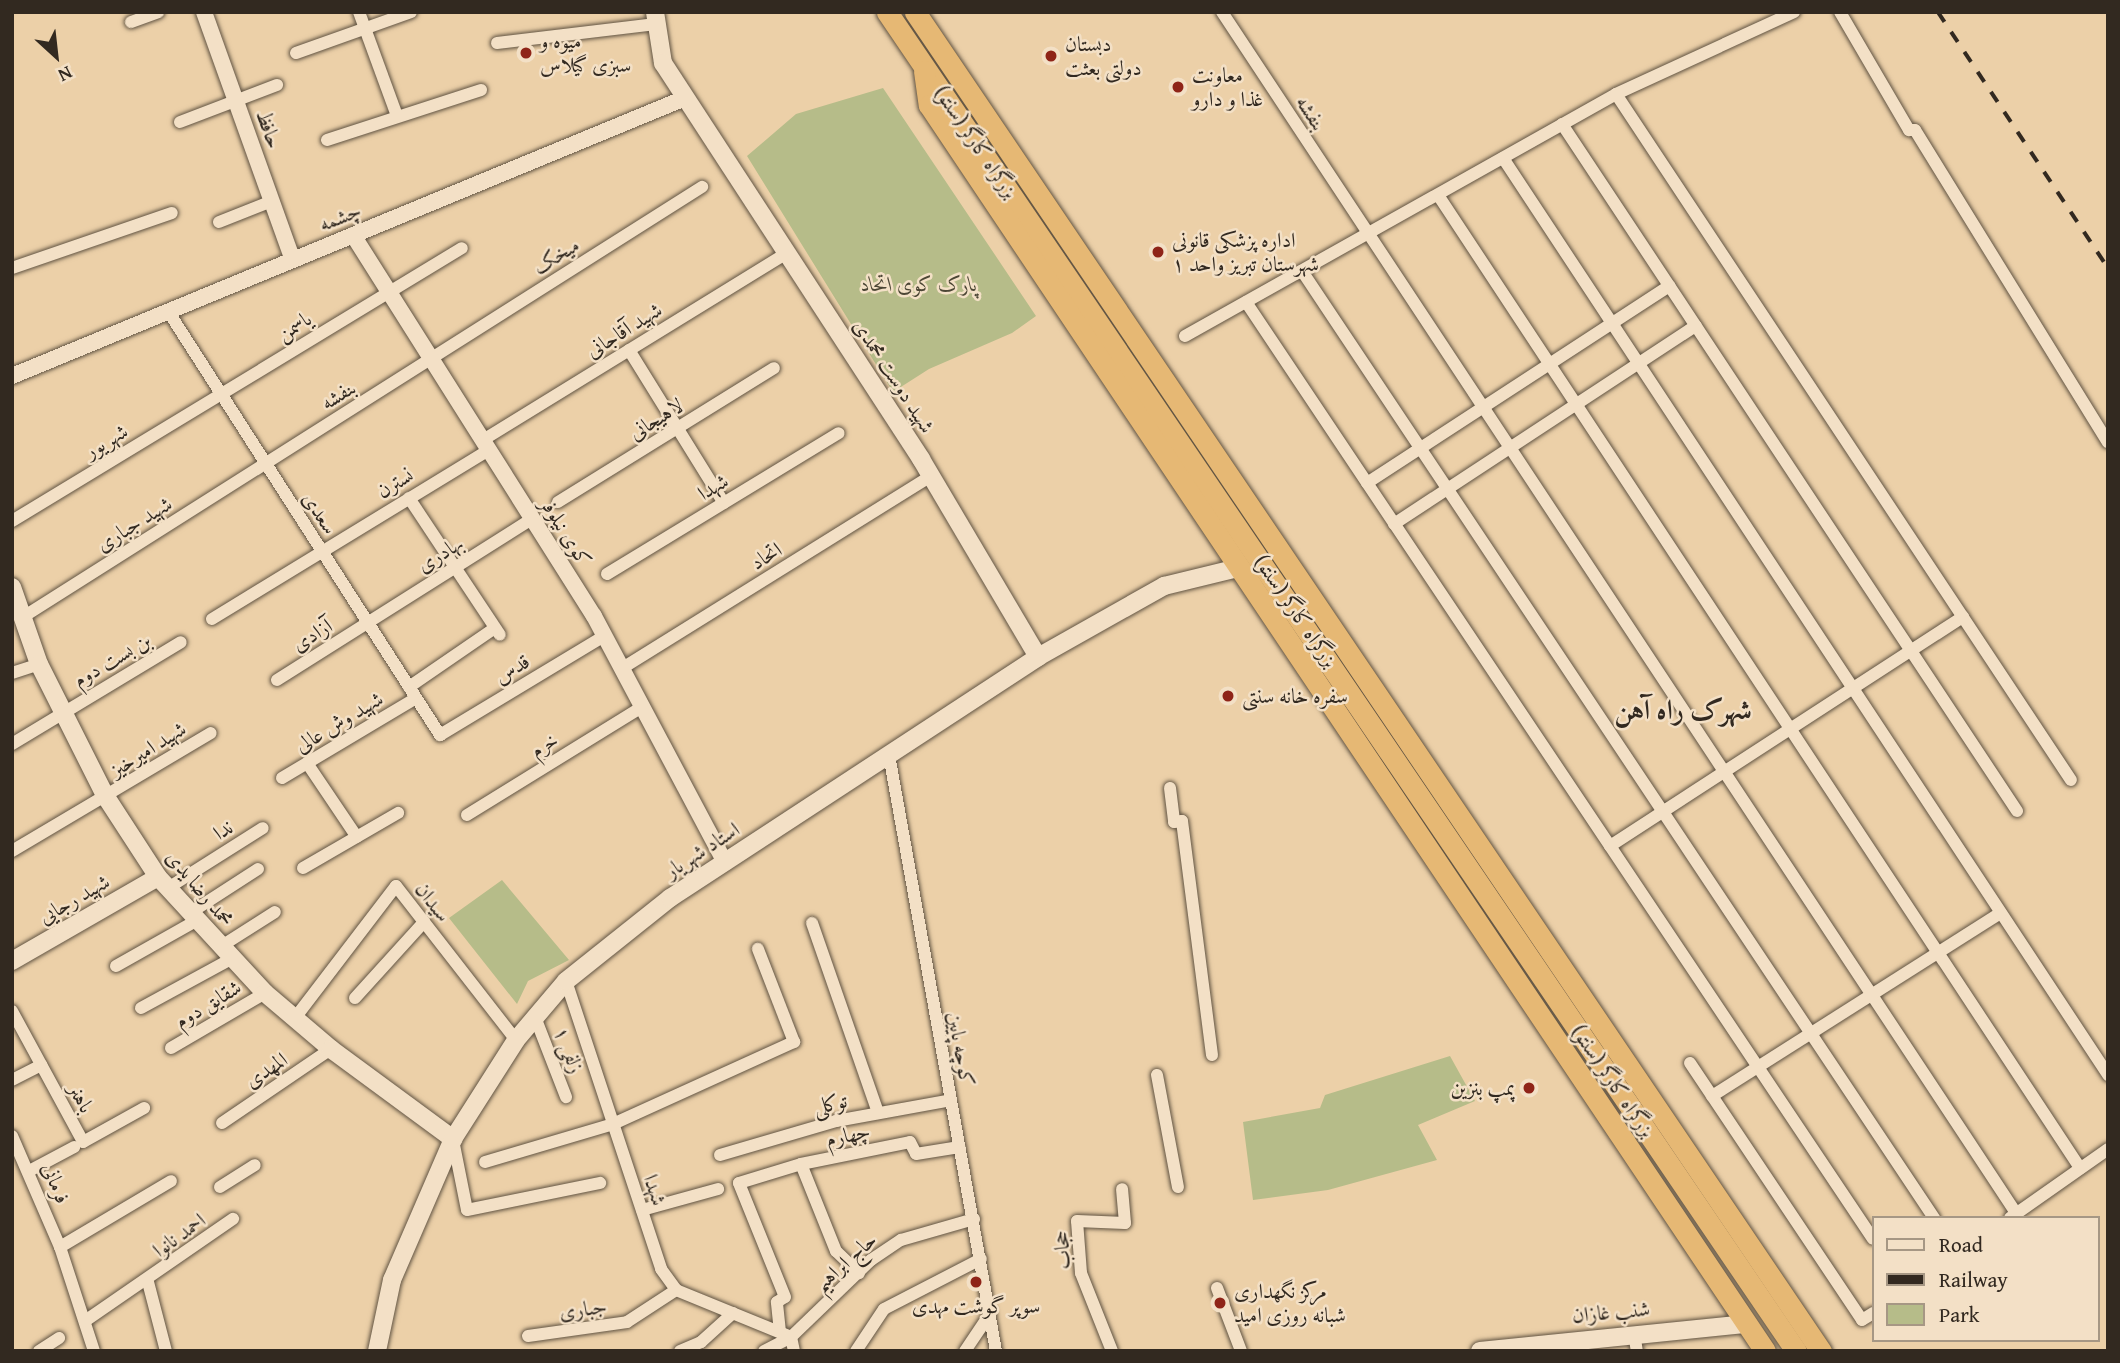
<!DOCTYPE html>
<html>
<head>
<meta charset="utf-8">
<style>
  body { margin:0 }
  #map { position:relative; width:2120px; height:1363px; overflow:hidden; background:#ecd0a8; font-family:"Gentium Book Plus",Amiri,serif }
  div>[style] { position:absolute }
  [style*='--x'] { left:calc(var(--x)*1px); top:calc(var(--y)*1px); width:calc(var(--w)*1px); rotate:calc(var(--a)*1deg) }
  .green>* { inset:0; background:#b6bc89 }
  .roads { filter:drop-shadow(0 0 2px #605342) drop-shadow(0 0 2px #605342) }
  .minor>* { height:12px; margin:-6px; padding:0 6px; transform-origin:6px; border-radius:6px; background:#f3e0c6 }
  .tertiary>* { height:16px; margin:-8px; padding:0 8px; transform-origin:8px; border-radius:8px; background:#f3e0c6 }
  .secondary>* { height:18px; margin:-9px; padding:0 9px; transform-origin:9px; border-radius:9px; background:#f3e0c6 }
  .trunk>* { height:21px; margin:-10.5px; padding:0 10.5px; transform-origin:10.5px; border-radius:10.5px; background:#e6b874 }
  .rail>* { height:3.5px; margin-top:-1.75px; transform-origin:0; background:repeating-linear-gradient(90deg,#322920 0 12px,transparent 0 24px) }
  .dots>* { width:19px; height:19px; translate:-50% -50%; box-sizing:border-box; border:4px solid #f3e0c6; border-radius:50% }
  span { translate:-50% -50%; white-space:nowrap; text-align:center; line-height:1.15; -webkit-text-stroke:5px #f3e0c6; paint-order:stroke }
  .poi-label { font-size:21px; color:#322920 }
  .left { translate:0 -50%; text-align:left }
  .right { translate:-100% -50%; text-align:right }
  .street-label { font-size:21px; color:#322920 }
  .park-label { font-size:21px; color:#4c4635; font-style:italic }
  .district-label { font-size:28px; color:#322920; font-weight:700 }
  .frame { position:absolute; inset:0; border:14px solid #322920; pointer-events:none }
  .legend { position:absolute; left:1872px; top:1216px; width:228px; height:126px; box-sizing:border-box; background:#f3e0c6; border:2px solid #a69784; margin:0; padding:9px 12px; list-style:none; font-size:21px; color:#322920 }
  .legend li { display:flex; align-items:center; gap:14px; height:35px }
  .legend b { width:35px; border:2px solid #a69784 }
  .north { position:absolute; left:21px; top:21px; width:70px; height:70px; -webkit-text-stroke:5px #f3e0c6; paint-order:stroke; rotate:153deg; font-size:19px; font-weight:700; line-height:28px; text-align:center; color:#322920 }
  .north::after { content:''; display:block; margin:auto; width:24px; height:32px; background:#322920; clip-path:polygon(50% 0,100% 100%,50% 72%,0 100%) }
</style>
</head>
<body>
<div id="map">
  <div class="green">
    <i style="clip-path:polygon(883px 88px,1036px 316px,1012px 333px,929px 369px,893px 392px,747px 156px,796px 114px)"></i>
    <i style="clip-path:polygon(502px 880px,569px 960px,528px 981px,517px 1004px,449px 918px)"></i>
    <i style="clip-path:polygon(1450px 1056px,1475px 1101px,1418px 1125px,1437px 1160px,1328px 1190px,1253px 1200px,1243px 1122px,1320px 1108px,1325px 1095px)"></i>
  </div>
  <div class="roads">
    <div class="minor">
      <i style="--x:359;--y:12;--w:111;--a:69.9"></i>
      <i style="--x:1222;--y:12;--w:1440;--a:56.53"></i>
      <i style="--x:1840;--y:12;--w:137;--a:59.7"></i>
      <i style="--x:1909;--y:130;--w:6;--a:0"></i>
      <i style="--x:1915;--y:130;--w:367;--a:58.3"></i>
      <i style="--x:131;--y:22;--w:29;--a:-20"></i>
      <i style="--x:497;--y:43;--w:160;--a:-6.8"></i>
      <i style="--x:296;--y:53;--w:122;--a:-19.6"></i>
      <i style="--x:1616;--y:94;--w:196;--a:-24.7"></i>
      <i style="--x:180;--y:122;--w:104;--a:-20.9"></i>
      <i style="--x:1562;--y:124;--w:824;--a:56.48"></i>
      <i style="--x:327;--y:140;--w:162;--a:-18"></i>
      <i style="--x:1503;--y:158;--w:1099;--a:56.58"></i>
      <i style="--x:1438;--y:195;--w:1166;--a:56.58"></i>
      <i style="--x:219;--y:222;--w:57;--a:-21.6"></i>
      <i style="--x:12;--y:268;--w:169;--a:-19"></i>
      <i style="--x:1302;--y:271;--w:1139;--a:56.28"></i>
      <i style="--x:1246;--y:302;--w:1127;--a:56.21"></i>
      <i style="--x:168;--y:311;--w:504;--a:57.32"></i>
      <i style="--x:440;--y:735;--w:192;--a:-31.1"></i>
      <i style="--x:1185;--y:336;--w:494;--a:-29.3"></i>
      <i style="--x:1616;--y:94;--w:823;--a:56.45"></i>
      <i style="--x:629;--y:350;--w:180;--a:58.2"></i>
      <i style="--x:483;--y:440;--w:357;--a:-31.6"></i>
      <i style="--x:1367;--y:483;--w:361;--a:-33.1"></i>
      <i style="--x:409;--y:498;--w:164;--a:56.4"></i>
      <i style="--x:558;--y:502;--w:254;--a:-31.8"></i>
      <i style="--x:12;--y:521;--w:526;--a:-31.24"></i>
      <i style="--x:1394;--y:524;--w:361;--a:-33.3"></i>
      <i style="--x:607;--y:574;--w:271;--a:-31.3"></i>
      <i style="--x:23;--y:617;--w:804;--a:-32.35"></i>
      <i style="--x:212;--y:619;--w:324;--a:-31.4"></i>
      <i style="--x:621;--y:669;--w:365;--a:-31.9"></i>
      <i style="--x:12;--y:673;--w:28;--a:-18"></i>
      <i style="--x:277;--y:680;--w:302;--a:-32.3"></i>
      <i style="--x:409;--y:687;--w:104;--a:-34.5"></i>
      <i style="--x:12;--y:744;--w:197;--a:-31.1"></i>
      <i style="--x:889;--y:755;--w:606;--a:79.82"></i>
      <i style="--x:307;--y:763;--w:89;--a:56"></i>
      <i style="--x:282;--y:778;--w:156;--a:-30.8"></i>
      <i style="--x:1170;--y:788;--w:34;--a:83"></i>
      <i style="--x:1174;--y:822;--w:8;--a:-7"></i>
      <i style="--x:1182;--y:821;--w:236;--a:82.7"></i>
      <i style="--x:467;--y:815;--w:203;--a:-31.7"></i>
      <i style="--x:1610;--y:846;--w:421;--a:-33"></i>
      <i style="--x:12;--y:851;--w:231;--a:-30.7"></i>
      <i style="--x:303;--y:868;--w:110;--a:-30.1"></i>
      <i style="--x:168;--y:888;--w:112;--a:-32.3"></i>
      <i style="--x:190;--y:913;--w:81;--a:-32.9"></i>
      <i style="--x:812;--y:923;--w:201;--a:70.8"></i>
      <i style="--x:220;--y:947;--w:65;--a:-32.5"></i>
      <i style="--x:116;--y:966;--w:92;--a:-29.4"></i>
      <i style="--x:566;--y:981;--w:303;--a:71.7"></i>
      <i style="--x:661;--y:1269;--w:26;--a:54"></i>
      <i style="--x:676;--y:1290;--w:124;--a:22.2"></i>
      <i style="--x:355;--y:998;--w:103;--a:-47.8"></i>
      <i style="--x:141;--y:1008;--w:102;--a:-28.6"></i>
      <i style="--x:12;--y:1011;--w:149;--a:61.5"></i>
      <i style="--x:83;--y:1142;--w:70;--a:-29.1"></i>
      <i style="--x:535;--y:1017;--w:86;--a:68.8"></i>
      <i style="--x:295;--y:1018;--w:166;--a:-52.6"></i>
      <i style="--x:396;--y:886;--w:195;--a:52.1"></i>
      <i style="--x:171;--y:1048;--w:109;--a:-30.3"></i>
      <i style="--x:1690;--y:1063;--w:309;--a:56.2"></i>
      <i style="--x:1862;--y:1320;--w:13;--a:-32"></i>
      <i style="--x:1157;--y:1075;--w:114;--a:79.4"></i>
      <i style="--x:12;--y:1080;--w:33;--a:-27"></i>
      <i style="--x:1712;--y:1096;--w:341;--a:-32.4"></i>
      <i style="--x:222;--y:1123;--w:132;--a:-34.2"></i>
      <i style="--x:12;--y:1136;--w:121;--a:66.6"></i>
      <i style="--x:60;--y:1247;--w:109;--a:71.9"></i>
      <i style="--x:453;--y:1140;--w:71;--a:78.7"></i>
      <i style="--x:467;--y:1210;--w:136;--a:-11.5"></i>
      <i style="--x:720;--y:1155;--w:121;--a:-16.3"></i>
      <i style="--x:836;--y:1121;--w:117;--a:-10.3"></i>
      <i style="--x:485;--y:1162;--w:134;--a:-16.5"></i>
      <i style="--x:613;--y:1124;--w:199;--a:-24.4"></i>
      <i style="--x:794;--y:1042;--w:100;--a:-111.2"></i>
      <i style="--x:801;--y:1164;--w:94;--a:68.1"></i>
      <i style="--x:836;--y:1251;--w:32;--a:44"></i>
      <i style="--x:31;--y:1170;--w:49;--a:-28.1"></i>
      <i style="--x:220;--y:1187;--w:41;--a:-32.2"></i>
      <i style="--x:642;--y:1210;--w:79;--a:-15.4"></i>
      <i style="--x:2010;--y:1218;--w:120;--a:-35.1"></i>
      <i style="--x:60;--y:1247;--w:129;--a:-30.7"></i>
      <i style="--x:148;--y:1282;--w:71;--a:75.4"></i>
      <i style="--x:1217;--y:1288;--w:67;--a:69.1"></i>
      <i style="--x:85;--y:1321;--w:180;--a:-34.6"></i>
      <i style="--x:780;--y:1332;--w:30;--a:-96"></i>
      <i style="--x:777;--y:1302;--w:9;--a:-32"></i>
      <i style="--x:785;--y:1297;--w:123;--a:-112"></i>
      <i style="--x:739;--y:1183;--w:65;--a:-17"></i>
      <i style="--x:801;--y:1164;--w:111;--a:-11.4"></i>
      <i style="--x:910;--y:1142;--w:13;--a:63"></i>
      <i style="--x:916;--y:1154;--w:44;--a:-9.2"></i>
      <i style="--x:1634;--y:1333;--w:18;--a:81"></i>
      <i style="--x:528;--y:1336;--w:100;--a:-8"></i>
      <i style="--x:627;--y:1322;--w:59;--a:-33.1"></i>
      <i style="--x:791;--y:1337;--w:14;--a:78"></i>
      <i style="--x:39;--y:1351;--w:24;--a:-33"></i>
      <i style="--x:680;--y:1351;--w:23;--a:-23"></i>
      <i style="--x:701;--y:1342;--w:43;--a:-42.2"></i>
      <i style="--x:764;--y:1351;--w:30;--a:-27"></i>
      <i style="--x:791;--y:1337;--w:111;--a:-43.9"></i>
      <i style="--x:871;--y:1260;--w:36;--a:-34"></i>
      <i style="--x:901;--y:1240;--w:76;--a:-16"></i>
      <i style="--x:856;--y:1351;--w:50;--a:-56.3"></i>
      <i style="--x:884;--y:1309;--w:109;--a:-27.3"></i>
      <i style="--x:965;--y:1351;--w:45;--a:-56"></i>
      <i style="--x:1112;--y:1351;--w:84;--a:-111.7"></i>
      <i style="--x:1081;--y:1273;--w:52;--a:-94.4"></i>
      <i style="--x:1077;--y:1221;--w:48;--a:2.4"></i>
      <i style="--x:1125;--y:1223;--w:34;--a:-95"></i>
    </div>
    <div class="tertiary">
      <i style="--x:204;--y:12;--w:263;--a:70.3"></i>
      <i style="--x:353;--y:235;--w:451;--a:57.7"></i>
      <i style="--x:594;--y:616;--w:279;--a:62"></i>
      <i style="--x:12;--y:376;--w:728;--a:-22.44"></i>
    </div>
    <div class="secondary">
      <i style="--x:655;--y:12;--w:52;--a:81.1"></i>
      <i style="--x:663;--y:63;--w:473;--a:56.9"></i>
      <i style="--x:921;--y:459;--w:230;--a:59.4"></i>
      <i style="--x:12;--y:587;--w:82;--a:70.7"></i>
      <i style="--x:39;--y:664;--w:149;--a:63.3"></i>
      <i style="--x:106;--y:797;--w:95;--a:57"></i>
      <i style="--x:158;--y:877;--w:158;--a:47.3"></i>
      <i style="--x:265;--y:993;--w:87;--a:40.3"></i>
      <i style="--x:331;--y:1049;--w:152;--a:36.4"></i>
      <i style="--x:12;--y:961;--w:168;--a:-29.9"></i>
      <i style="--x:377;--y:1351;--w:73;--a:-78.1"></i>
      <i style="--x:392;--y:1280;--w:154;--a:-66.6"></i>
      <i style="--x:453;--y:1139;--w:117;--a:-57.5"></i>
      <i style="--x:516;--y:1040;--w:77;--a:-49.7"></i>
      <i style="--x:566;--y:981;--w:133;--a:-38.6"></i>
      <i style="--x:670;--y:898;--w:440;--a:-33.2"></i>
      <i style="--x:1038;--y:657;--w:145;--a:-29.4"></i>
      <i style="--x:1164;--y:586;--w:76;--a:-13.7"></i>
      <i style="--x:1480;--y:1351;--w:268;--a:-5.8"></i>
    </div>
    <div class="trunk">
      <i style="--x:887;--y:12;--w:1618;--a:55.83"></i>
      <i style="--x:915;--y:12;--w:1617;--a:55.92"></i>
      <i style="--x:924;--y:71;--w:34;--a:82"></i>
      <i style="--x:929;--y:105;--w:1500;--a:56.14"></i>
    </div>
  </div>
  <div class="rail">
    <i style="--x:1938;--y:12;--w:307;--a:56.4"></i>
  </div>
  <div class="dots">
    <i style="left:526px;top:53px;background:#8f2418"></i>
    <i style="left:1051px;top:56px;background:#8f2418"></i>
    <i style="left:1178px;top:87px;background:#8f2418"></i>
    <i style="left:1158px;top:252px;background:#8f2418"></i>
    <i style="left:1228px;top:696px;background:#8f2418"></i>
    <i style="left:1529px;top:1088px;background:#8f2418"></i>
    <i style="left:976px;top:1282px;background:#8f2418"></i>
    <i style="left:1220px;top:1303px;background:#8f2418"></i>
  </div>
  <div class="poi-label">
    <span class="left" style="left:540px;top:53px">میوه و<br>سبزی گیلاس</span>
    <span class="left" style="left:1065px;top:56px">دبستان<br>دولتی بعثت</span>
    <span class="left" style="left:1192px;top:87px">معاونت<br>غذا و دارو</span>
    <span class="left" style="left:1172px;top:252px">اداره پزشکی قانونی<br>شهرستان تبریز واحد ۱</span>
    <span class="left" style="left:1242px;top:696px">سفره خانه سنتی</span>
    <span class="right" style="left:1515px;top:1088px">پمپ بنزین</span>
    <span class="left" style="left:1234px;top:1303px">مرکز نگهداری<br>شبانه روزی امید</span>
    <span style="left:976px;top:1306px">سوپر گوشت مهدی</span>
  </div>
  <div class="street-label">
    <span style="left:1311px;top:113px;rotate:57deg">بنفشه</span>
    <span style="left:269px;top:129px;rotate:70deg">حافظ</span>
    <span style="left:976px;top:142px;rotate:56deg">بزرگراه کارگر (سنتو)</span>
    <span style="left:340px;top:217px;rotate:-22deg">چشمه</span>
    <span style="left:556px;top:256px;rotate:-32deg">میخک</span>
    <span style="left:294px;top:326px;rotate:-31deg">یاسمن</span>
    <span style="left:624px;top:330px;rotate:-32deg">شهید آقاجانی</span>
    <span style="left:894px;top:376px;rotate:57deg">شهید دوست محمدی</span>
    <span style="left:338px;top:395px;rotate:-32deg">بنفشه</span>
    <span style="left:656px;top:419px;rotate:-32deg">لاهیجانی</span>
    <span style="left:106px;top:441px;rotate:-31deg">شهریور</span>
    <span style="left:395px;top:483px;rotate:-31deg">نسترن</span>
    <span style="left:713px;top:487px;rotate:-31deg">شهدا</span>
    <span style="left:320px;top:513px;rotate:57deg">سعدی</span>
    <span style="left:134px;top:524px;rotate:-32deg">شهید جباری</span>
    <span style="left:566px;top:532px;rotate:58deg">کوی نیلوفر</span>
    <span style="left:440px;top:554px;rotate:-32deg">بهادری</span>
    <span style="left:766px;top:556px;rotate:-32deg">اتحاد</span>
    <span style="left:1296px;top:611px;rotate:56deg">بزرگراه کارگر (سنتو)</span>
    <span style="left:312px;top:635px;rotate:-32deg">آزادی</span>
    <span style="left:112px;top:660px;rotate:-30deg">بن بست دوم</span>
    <span style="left:512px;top:669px;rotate:-31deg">قدس</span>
    <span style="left:339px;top:722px;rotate:-31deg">شهید وش عالی</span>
    <span style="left:544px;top:745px;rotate:-32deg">خرم</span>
    <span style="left:148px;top:749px;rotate:-32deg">شهید امیرخیز</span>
    <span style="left:223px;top:830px;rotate:-32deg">ندا</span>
    <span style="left:702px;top:850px;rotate:-33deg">استاد شهریار</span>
    <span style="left:200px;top:888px;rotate:50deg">محمد رضا یدی</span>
    <span style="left:74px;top:899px;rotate:-30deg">شهید رجایی</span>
    <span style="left:433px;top:902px;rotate:52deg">سیدان</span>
    <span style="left:208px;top:1004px;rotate:-31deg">شقایق دوم</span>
    <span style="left:961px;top:1049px;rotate:80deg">کوچه پایین</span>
    <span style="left:569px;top:1050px;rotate:69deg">زلفی ۱</span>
    <span style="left:266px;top:1070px;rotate:-34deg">المهدی</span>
    <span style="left:1613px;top:1081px;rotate:56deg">بزرگراه کارگر (سنتو)</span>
    <span style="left:81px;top:1098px;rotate:61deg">باهنر</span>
    <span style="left:830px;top:1104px;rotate:-14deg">توکلی</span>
    <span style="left:848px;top:1135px;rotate:-12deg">چهارم</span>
    <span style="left:56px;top:1183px;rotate:68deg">فرمانی</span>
    <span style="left:655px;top:1190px;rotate:72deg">شهدا</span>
    <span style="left:179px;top:1235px;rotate:-36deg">احمد نانوا</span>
    <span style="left:1062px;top:1250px;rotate:-93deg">حجاب</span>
    <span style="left:845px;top:1262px;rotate:-42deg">حاج ابراهیم</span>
    <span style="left:583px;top:1309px;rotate:-8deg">جباری</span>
    <span style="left:1611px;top:1312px;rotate:-5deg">شنب غازان</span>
  </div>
  <div class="park-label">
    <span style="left:919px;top:284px">پارک کوی اتحاد</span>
  </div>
  <div class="district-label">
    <span style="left:1683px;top:709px">شهرک راه آهن</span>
  </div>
  <div class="frame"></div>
  <ul class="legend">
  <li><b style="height:9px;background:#f3e0c6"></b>Road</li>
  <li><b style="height:9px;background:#322920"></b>Railway</li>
  <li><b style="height:19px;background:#b6bc89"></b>Park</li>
  </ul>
  <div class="north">N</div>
</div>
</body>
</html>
